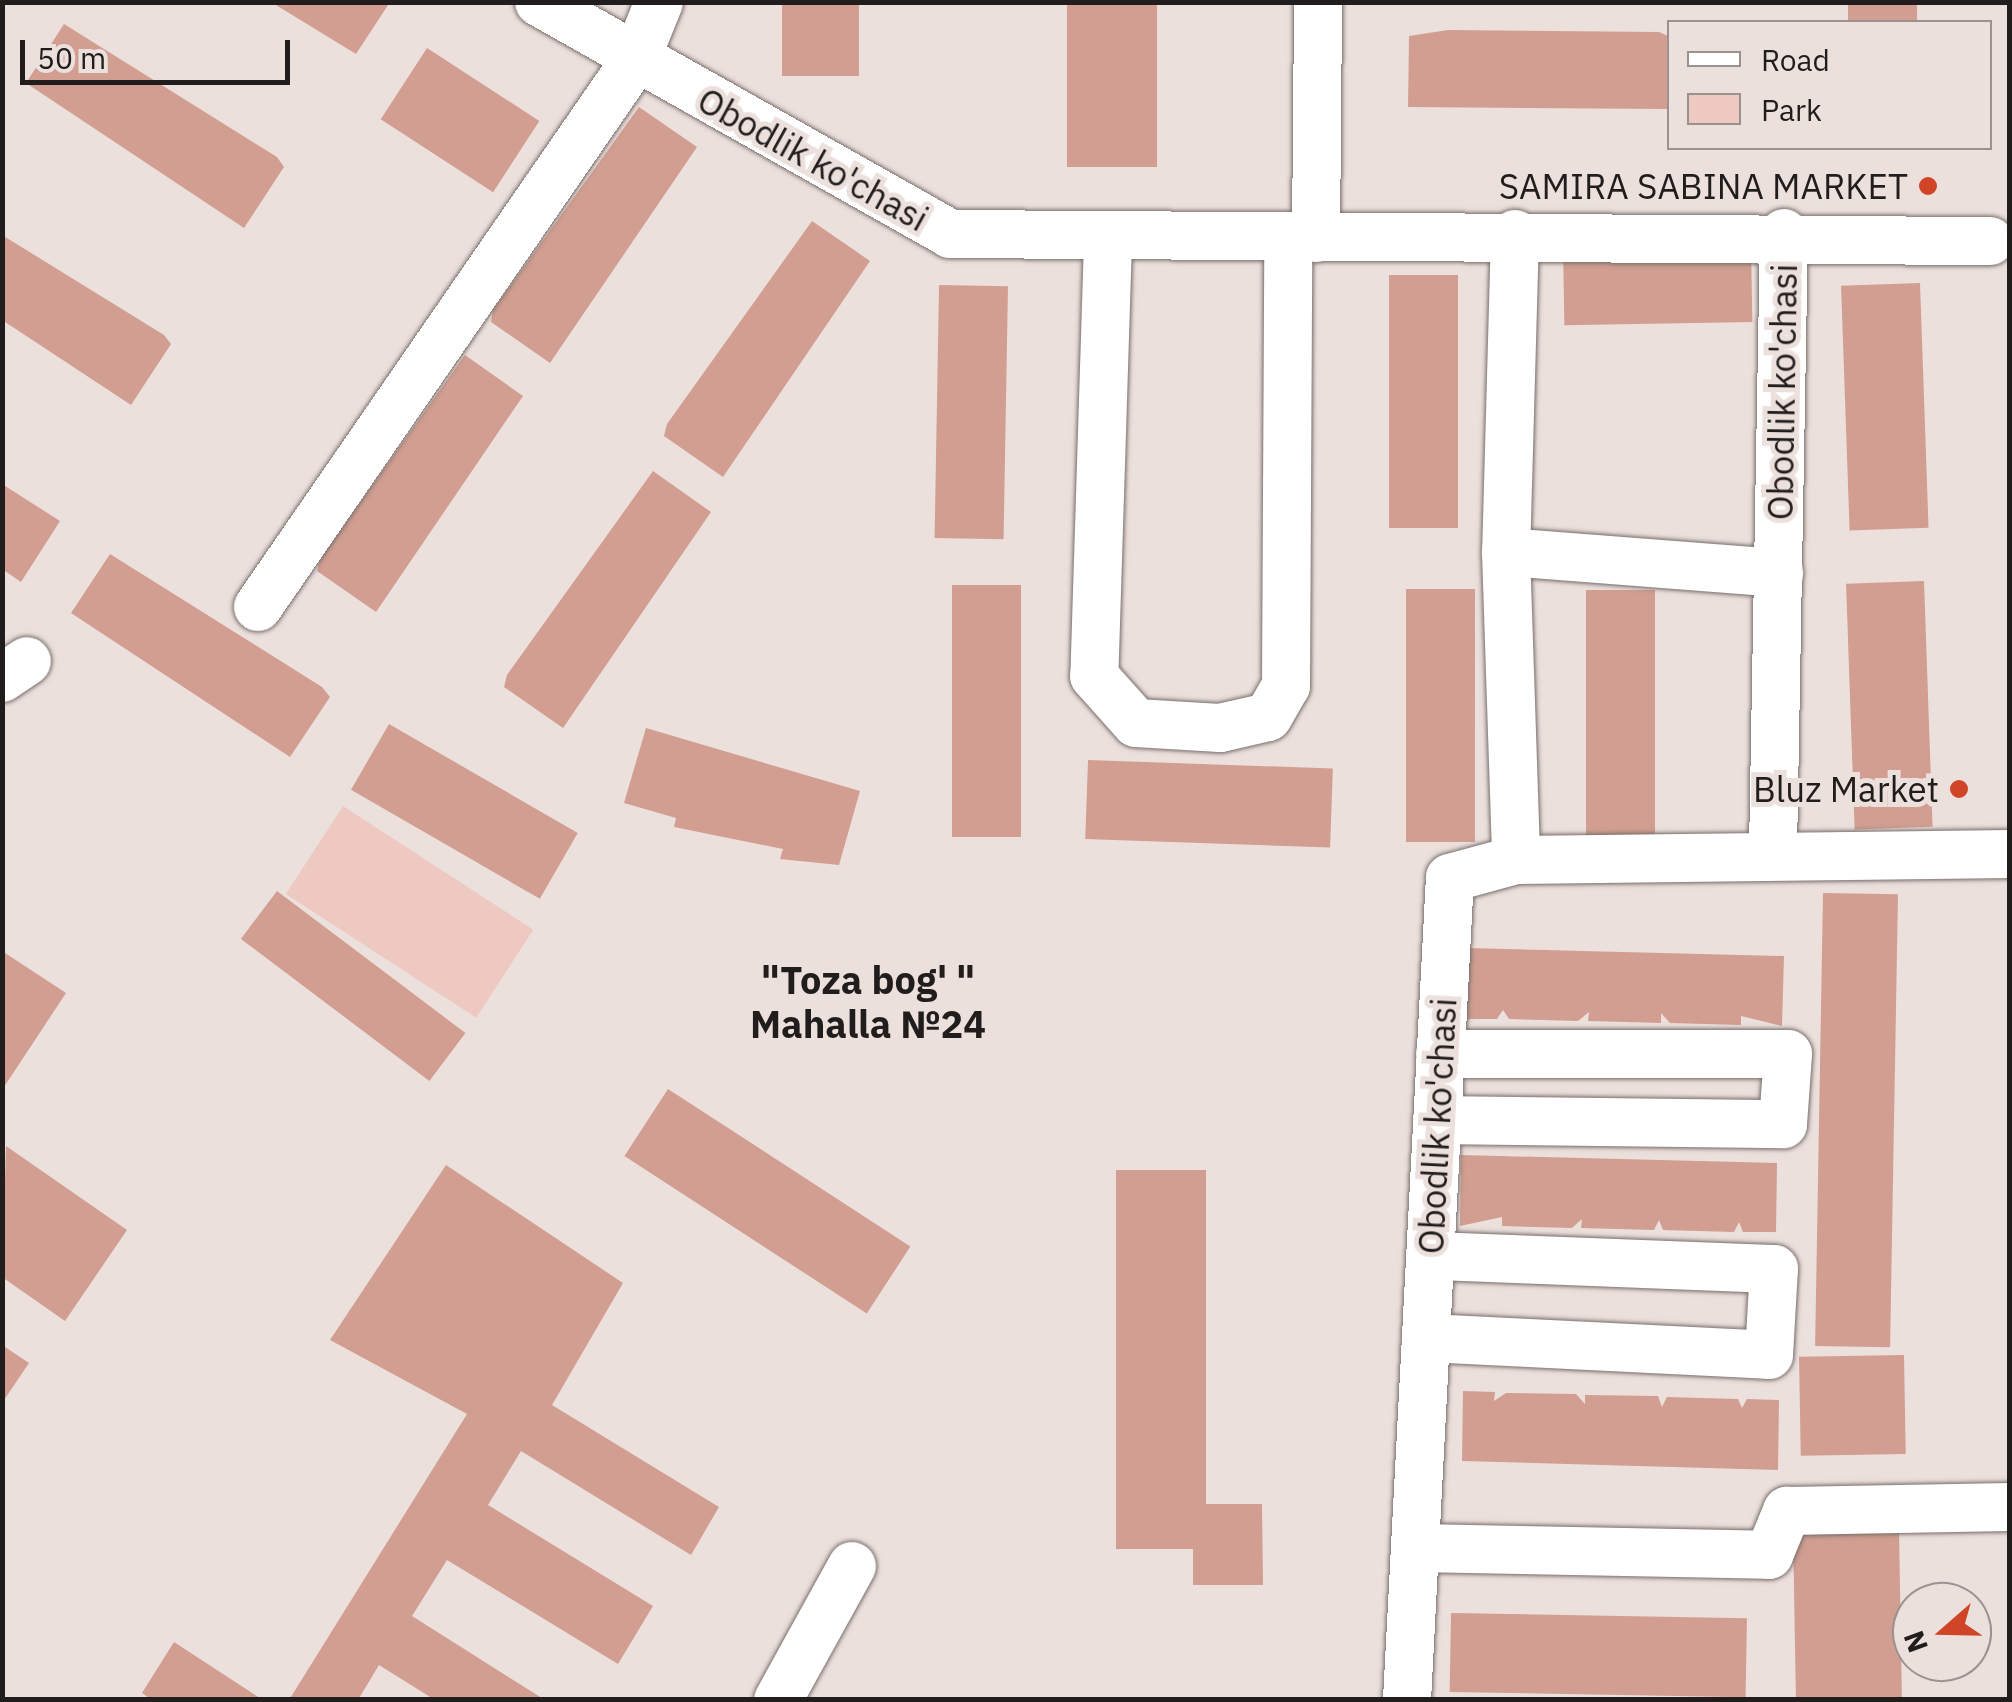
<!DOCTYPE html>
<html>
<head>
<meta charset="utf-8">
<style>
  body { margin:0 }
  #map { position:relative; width:2012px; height:1702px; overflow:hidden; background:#ece0dd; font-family:"IBM Plex Sans",sans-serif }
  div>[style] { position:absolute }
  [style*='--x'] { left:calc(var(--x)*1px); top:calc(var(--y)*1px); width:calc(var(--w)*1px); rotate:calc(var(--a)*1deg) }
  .green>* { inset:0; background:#edc9c1; transform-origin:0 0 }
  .building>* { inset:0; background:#d19e91; transform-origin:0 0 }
  .roads { filter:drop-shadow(0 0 2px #786e6b) drop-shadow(0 0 2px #786e6b) }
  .minor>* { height:48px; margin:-24px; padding:0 24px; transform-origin:24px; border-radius:24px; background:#fff }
  .dots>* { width:28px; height:28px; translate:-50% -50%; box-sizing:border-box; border:5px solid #ece0dd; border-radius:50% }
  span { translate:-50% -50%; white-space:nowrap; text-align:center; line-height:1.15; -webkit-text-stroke:10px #ece0dd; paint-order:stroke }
  .street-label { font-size:35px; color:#211d1c }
  .poi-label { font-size:35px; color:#211d1c }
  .right { translate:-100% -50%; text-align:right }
  .neighbourhood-label { font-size:38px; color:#211d1c; font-weight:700 }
  .frame { position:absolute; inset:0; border:5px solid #211d1c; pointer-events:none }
  .legend { position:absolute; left:1667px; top:20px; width:325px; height:130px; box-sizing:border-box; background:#ece0dd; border:2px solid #9b9290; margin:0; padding:12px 18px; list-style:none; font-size:30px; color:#211d1c }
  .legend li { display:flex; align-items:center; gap:20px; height:50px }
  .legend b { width:50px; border:2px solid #9b9290 }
  .north { position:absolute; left:1892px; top:1582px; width:100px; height:100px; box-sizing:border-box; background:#ece0dd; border:2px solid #9b9290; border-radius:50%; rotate:250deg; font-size:28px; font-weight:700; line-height:40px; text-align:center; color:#211d1c }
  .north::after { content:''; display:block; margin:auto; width:35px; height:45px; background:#d04527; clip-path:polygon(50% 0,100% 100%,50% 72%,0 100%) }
  .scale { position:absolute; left:20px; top:40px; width:270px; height:45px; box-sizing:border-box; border:5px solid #211d1c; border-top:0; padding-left:12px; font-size:30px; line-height:35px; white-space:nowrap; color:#211d1c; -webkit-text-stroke:8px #ece0dd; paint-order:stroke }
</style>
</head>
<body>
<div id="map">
  <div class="green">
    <i style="left:343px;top:806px;width:227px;height:105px;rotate:33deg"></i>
  </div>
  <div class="building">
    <i style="clip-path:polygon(271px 2px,390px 2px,356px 54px)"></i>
    <i style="left:782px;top:2px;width:77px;height:74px"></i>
    <i style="left:1067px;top:2px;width:90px;height:165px"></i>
    <i style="left:1848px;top:2px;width:69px;height:22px"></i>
    <i style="clip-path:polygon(64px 24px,277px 157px,284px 167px,244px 228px,26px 83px)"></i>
    <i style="clip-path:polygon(1448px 30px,1659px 32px,1670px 37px,1669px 109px,1408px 107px,1409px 36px)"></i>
    <i style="left:427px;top:48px;width:134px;height:85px;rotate:33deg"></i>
    <i style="clip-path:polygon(639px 107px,697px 147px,550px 363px,491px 322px,493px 310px)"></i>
    <i style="clip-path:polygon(812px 221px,870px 261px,723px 477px,664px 436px,667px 424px)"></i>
    <i style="clip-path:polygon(2px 235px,164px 335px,171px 344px,131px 405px,2px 320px)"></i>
    <i style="left:1751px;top:245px;width:77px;height:188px;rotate:89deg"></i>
    <i style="left:1389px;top:275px;width:69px;height:253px"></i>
    <i style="left:1920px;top:283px;width:245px;height:79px;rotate:88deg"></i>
    <i style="left:939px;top:285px;width:69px;height:253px;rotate:1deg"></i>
    <i style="clip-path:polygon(465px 355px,523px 396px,376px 612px,317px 571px,320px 559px)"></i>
    <i style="clip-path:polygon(653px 471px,711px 512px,563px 728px,504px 687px,507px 675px)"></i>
    <i style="clip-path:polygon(2px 484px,60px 521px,21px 582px,2px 569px)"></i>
    <i style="clip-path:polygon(110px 554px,322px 687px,330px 697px,290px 757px,71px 613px)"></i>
    <i style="left:1924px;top:581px;width:246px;height:78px;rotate:88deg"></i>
    <i style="left:952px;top:585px;width:69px;height:252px"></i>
    <i style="left:1406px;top:589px;width:69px;height:253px"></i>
    <i style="left:1586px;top:590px;width:69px;height:252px"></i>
    <i style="left:389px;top:724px;width:218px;height:76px;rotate:30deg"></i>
    <i style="clip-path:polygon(646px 728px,860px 791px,839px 865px,780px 859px,783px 849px,674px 827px,676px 818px,624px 803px)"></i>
    <i style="left:1088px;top:760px;width:245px;height:79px;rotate:2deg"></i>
    <i style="left:277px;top:891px;width:236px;height:60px;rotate:37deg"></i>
    <i style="left:1823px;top:893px;width:75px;height:453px;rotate:1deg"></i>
    <i style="clip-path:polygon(1468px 948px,1784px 956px,1782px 1026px,1741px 1016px,1741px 1025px,1670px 1023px,1661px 1013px,1661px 1023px,1588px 1021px,1589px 1012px,1578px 1021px,1509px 1019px,1503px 1010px,1497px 1019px,1466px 1019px)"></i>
    <i style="clip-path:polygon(2px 951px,66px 993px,2px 1090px)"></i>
    <i style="left:668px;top:1089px;width:289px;height:80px;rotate:33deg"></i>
    <i style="clip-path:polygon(6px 1146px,127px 1230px,65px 1321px,2px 1277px)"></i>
    <i style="clip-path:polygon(1461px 1155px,1777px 1163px,1776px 1232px,1743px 1232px,1739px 1222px,1734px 1232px,1663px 1230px,1659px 1220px,1654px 1230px,1581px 1228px,1582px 1219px,1572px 1228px,1502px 1226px,1502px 1217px,1460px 1226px)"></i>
    <i style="clip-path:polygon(446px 1165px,623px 1283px,552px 1405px,719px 1507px,691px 1555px,521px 1451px,488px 1505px,653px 1606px,618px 1664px,447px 1560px,412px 1616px,545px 1700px,435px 1700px,379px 1665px,358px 1700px,289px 1700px,467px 1414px,330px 1340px)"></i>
    <i style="clip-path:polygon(1116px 1170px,1206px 1170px,1206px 1504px,1262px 1504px,1263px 1585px,1193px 1585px,1193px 1549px,1116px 1549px)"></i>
    <i style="clip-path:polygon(2px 1345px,29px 1363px,2px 1403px)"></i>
    <i style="left:1904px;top:1355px;width:99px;height:105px;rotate:89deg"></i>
    <i style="clip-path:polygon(1463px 1391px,1495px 1392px,1494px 1401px,1506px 1393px,1576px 1394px,1585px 1404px,1585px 1395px,1658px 1396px,1662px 1407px,1667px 1397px,1738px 1399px,1742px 1408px,1747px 1399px,1779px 1400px,1778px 1470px,1462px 1461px)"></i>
    <i style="left:1899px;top:1530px;width:170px;height:106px;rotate:89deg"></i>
    <i style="left:1451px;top:1613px;width:296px;height:79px;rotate:1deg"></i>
    <i style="clip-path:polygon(174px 1642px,263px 1700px,152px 1700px,142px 1693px)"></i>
  </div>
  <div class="roads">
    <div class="minor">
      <i style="--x:539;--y:2;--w:472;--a:29.4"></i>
      <i style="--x:950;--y:234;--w:1040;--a:0.39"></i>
      <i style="--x:1515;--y:234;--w:318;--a:91.6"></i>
      <i style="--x:1506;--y:552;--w:274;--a:4.4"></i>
      <i style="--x:1316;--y:238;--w:236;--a:-89.5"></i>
      <i style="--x:1108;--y:241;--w:435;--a:91.8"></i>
      <i style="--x:1094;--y:676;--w:63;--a:48.2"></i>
      <i style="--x:1136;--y:723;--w:84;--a:3.4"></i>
      <i style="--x:1220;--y:728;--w:49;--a:-12.9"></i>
      <i style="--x:1268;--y:717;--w:36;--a:-60"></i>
      <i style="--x:1286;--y:686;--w:448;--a:-89.7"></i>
      <i style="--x:1506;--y:552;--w:308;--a:88.1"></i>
      <i style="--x:258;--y:607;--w:666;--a:-55.4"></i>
      <i style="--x:636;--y:59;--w:61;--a:-68"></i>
      <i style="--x:2;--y:678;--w:30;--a:-34"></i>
      <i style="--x:1773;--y:851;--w:618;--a:-88.98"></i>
      <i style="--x:1437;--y:1120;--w:346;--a:0.7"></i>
      <i style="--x:1783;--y:1124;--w:70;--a:-85.9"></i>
      <i style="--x:1788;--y:1054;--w:348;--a:180"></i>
      <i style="--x:1426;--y:1338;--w:343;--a:2.8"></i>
      <i style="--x:1769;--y:1355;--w:86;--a:-86.7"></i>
      <i style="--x:1774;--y:1269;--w:344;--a:-177.8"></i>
      <i style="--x:1415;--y:1548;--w:354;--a:1.1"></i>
      <i style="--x:1769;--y:1555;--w:48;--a:-67.8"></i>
      <i style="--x:1787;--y:1511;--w:223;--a:-1"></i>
      <i style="--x:778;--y:1700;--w:153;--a:-61.1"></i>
      <i style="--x:1407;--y:1700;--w:823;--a:-87.01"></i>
      <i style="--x:1450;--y:878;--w:68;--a:-15.3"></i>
      <i style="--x:1516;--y:860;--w:494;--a:-0.7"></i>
    </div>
  </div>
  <div class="dots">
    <i style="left:1928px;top:186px;background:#d04527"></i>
    <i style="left:1959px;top:789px;background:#d04527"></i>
  </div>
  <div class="street-label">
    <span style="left:813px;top:159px;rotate:29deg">Obodlik ko'chasi</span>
    <span style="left:1782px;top:392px;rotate:-89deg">Obodlik ko'chasi</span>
    <span style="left:1437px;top:1126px;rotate:-87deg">Obodlik ko'chasi</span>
  </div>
  <div class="poi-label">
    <span class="right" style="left:1908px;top:186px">SAMIRA SABINA MARKET</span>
    <span class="right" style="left:1939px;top:789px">Bluz Market</span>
  </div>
  <div class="neighbourhood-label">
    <span style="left:868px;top:1002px">"Toza bog' "<br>Mahalla №24</span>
  </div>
  <div class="frame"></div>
  <ul class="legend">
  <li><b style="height:12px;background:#fff"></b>Road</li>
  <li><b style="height:28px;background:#edc9c1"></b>Park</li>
  </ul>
  <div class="north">N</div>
  <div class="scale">50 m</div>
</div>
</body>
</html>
